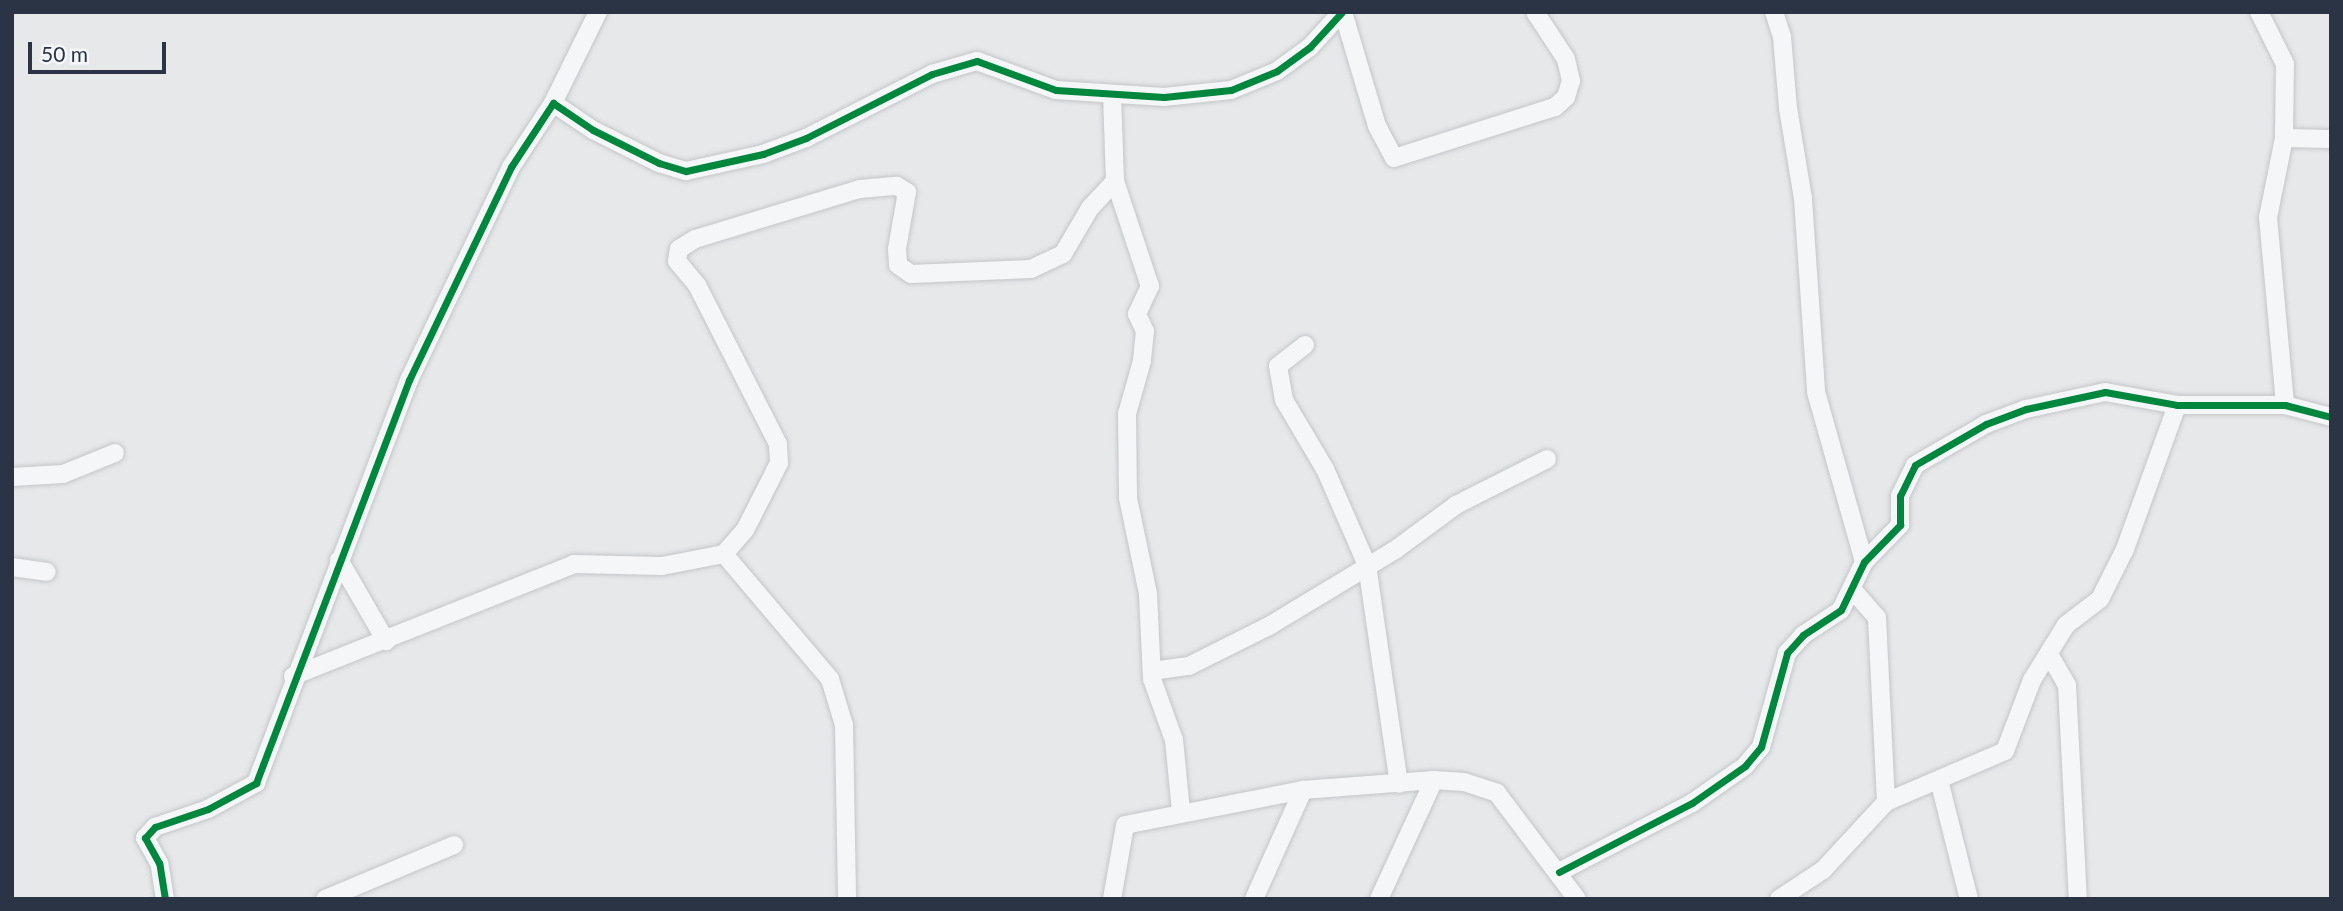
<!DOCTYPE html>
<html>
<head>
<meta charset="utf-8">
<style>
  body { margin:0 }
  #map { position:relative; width:2343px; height:911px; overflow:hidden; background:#e6e8ea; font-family:Lato,sans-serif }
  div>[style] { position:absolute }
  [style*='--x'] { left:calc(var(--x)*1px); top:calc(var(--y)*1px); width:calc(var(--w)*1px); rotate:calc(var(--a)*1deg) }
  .roads { filter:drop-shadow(0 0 2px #c4c6c8) drop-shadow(0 0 2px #c4c6c8) }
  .minor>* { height:18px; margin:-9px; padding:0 9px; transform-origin:9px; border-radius:9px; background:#f5f6f7 }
  .cycleway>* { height:7px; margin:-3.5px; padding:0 3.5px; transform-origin:3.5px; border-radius:3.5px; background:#00873e }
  span { translate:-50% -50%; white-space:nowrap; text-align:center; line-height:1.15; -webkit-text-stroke:6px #f4f6f9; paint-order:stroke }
  .frame { position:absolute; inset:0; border:14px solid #2b3445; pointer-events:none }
  .scale { position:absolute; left:28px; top:42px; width:138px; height:32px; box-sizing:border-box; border:4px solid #2b3445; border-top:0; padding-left:9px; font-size:21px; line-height:24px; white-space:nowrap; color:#2b3445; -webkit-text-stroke:5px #f4f6f9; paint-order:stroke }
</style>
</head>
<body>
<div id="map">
  <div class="roads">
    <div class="minor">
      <i style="--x:1343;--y:12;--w:119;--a:73.4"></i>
      <i style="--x:1377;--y:126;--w:36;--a:62"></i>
      <i style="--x:1394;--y:158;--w:169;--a:-17.6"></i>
      <i style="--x:1555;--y:107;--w:15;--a:-42"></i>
      <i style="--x:1566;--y:97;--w:17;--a:-73"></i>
      <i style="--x:1571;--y:81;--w:23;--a:-103"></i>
      <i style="--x:1566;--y:59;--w:56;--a:-123.4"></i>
      <i style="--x:1774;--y:12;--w:26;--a:72"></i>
      <i style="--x:1782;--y:37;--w:71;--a:85.2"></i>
      <i style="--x:1788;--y:108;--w:92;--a:80.6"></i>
      <i style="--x:1803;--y:199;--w:193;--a:86.1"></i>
      <i style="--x:1816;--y:392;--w:177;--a:74.2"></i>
      <i style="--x:2259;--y:12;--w:58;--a:63.4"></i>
      <i style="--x:2285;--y:64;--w:74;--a:90.8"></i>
      <i style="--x:2284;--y:138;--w:47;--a:1.2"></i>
      <i style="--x:1112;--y:95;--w:86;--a:88"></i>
      <i style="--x:1115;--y:181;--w:111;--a:71.6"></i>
      <i style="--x:1150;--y:286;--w:31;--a:115"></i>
      <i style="--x:1137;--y:314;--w:19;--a:65"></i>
      <i style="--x:1145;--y:331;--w:30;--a:96"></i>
      <i style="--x:1142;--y:361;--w:55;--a:105.8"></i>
      <i style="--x:1127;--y:414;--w:84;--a:89.3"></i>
      <i style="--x:1128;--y:498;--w:98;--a:78.2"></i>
      <i style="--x:1148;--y:594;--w:85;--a:87.3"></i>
      <i style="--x:1152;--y:679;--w:65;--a:70.2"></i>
      <i style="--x:1174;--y:740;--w:71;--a:84.4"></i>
      <i style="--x:553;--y:103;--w:102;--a:-63.7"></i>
      <i style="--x:2284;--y:138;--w:81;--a:101.4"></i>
      <i style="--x:2268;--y:217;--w:189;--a:84.8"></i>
      <i style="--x:1305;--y:345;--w:34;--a:142"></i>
      <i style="--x:1278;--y:366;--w:35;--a:80"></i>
      <i style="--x:1284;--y:400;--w:80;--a:59.3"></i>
      <i style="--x:1325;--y:469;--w:105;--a:66.4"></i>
      <i style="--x:1367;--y:565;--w:221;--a:81.7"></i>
      <i style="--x:12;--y:477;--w:51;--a:-3.4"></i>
      <i style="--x:63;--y:474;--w:56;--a:-22"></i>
      <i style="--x:724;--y:554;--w:164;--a:49.7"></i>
      <i style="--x:830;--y:679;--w:48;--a:73.1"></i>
      <i style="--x:844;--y:725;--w:174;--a:89"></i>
      <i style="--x:339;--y:560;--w:94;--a:59.9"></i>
      <i style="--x:12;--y:567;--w:35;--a:8"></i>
      <i style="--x:1852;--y:589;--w:38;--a:49"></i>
      <i style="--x:1877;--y:618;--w:184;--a:87.2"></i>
      <i style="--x:2049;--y:654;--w:36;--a:60"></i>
      <i style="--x:2067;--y:685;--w:214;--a:87.1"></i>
      <i style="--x:1152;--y:671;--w:37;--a:-8"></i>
      <i style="--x:1189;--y:666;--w:89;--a:-26.6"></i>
      <i style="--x:1269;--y:626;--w:147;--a:-31.1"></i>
      <i style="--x:1395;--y:550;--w:76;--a:-36.4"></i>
      <i style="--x:1456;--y:505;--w:102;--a:-26.8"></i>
      <i style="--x:293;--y:676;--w:302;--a:-21.7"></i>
      <i style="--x:574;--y:564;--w:88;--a:1.3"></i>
      <i style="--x:662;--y:566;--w:63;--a:-11"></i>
      <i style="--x:724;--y:554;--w:32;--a:-49"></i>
      <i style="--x:745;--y:530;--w:75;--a:-63.1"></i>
      <i style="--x:779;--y:463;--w:19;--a:-93"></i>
      <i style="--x:778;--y:444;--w:178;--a:-117"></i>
      <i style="--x:697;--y:285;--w:31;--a:-130"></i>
      <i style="--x:677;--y:261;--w:12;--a:-81"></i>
      <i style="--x:679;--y:249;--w:19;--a:-32"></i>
      <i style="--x:695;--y:239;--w:172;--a:-16.9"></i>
      <i style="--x:860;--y:189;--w:37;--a:-5"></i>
      <i style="--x:897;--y:186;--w:12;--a:31"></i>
      <i style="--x:907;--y:192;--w:58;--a:100"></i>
      <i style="--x:897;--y:249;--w:16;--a:86"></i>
      <i style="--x:898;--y:265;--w:16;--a:35"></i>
      <i style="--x:911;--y:274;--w:120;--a:-2.4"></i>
      <i style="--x:1031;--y:269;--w:35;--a:-25"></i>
      <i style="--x:1063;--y:254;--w:53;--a:-59.6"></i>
      <i style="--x:1090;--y:208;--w:37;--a:-47"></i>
      <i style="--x:1939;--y:780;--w:123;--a:75.9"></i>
      <i style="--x:1559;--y:872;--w:150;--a:-27.4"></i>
      <i style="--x:1692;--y:803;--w:65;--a:-34.9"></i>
      <i style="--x:1745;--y:766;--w:25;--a:-50"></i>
      <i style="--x:1761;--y:747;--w:98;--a:-74.5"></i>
      <i style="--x:1787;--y:653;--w:24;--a:-48"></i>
      <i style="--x:1803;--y:635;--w:45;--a:-33.3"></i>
      <i style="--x:1841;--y:610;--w:53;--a:-64.4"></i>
      <i style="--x:1864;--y:562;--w:52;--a:-45.8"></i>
      <i style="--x:1900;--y:525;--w:29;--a:-90"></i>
      <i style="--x:1900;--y:496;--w:34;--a:-64"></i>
      <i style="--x:1915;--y:465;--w:82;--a:-30"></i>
      <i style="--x:1986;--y:424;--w:43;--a:-20.6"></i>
      <i style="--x:2026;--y:409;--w:81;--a:-12.1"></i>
      <i style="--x:2105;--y:392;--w:73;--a:10.2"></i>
      <i style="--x:2177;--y:405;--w:108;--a:0"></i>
      <i style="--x:2285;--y:405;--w:48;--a:14.6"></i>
      <i style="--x:165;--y:899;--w:36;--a:-99"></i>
      <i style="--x:159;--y:863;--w:29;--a:-119"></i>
      <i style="--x:145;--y:838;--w:15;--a:-48"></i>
      <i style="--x:155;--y:827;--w:56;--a:-18.8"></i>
      <i style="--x:208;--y:809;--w:55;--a:-28.4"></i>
      <i style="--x:256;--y:783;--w:431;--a:-69.2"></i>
      <i style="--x:409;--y:380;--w:236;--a:-64.4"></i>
      <i style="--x:511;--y:167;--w:77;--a:-56.7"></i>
      <i style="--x:553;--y:103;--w:48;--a:34"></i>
      <i style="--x:593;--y:130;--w:74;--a:26.6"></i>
      <i style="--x:659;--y:163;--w:28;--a:17"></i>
      <i style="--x:686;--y:171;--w:79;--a:-12.4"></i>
      <i style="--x:763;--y:154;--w:46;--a:-20.4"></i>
      <i style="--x:806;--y:138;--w:141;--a:-26.9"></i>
      <i style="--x:932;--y:74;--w:47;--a:-16.1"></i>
      <i style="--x:977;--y:61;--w:84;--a:20.2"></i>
      <i style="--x:1056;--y:90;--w:108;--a:3.7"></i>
      <i style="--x:1164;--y:97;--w:67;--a:-6"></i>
      <i style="--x:1231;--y:90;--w:50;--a:-22.4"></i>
      <i style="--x:1277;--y:71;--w:41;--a:-36"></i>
      <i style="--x:1310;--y:47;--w:47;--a:-47.6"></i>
      <i style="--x:325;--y:899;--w:140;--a:-22.7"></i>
      <i style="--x:1112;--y:899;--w:75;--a:-80"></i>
      <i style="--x:1125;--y:825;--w:181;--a:-11.1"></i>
      <i style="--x:1303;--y:790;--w:131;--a:-4.4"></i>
      <i style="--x:1434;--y:780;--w:30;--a:4"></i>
      <i style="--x:1464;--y:782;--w:35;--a:18"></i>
      <i style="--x:1497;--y:793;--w:133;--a:53"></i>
      <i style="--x:1254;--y:899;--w:120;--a:-65.8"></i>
      <i style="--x:1379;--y:899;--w:131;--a:-65.2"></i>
      <i style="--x:1779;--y:899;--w:53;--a:-33.4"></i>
      <i style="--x:1823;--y:870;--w:93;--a:-47.2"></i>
      <i style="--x:1886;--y:802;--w:129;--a:-23.2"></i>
      <i style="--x:2005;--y:751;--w:76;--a:-69.2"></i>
      <i style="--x:2032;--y:680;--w:65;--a:-58.3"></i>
      <i style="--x:2066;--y:625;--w:43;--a:-37.4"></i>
      <i style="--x:2100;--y:599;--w:56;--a:-63.4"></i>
      <i style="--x:2125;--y:549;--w:153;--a:-70.1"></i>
    </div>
  </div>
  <div class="cycleway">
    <i style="--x:1559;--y:872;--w:150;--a:-27.4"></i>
    <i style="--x:1692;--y:803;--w:65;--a:-34.9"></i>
    <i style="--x:1745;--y:766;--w:25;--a:-50"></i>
    <i style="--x:1761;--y:747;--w:98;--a:-74.5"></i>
    <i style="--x:1787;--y:653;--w:24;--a:-48"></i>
    <i style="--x:1803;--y:635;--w:45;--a:-33.3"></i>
    <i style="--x:1841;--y:610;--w:53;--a:-64.4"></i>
    <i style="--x:1864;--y:562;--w:52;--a:-45.8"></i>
    <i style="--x:1900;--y:525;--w:29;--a:-90"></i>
    <i style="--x:1900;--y:496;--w:34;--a:-64"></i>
    <i style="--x:1915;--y:465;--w:82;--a:-30"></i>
    <i style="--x:1986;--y:424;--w:43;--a:-20.6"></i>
    <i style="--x:2026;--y:409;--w:81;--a:-12.1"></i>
    <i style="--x:2105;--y:392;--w:73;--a:10.2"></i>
    <i style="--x:2177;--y:405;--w:108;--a:0"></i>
    <i style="--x:2285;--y:405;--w:48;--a:14.6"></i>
    <i style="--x:165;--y:899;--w:36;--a:-99"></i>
    <i style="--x:159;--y:863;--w:29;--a:-119"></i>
    <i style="--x:145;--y:838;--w:15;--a:-48"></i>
    <i style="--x:155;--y:827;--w:56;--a:-18.8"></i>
    <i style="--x:208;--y:809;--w:55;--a:-28.4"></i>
    <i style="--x:256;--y:783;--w:431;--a:-69.2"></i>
    <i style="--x:409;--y:380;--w:236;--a:-64.4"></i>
    <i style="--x:511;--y:167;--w:77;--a:-56.7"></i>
    <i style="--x:553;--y:103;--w:48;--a:34"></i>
    <i style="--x:593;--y:130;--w:74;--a:26.6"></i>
    <i style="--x:659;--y:163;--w:28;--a:17"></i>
    <i style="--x:686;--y:171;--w:79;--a:-12.4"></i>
    <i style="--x:763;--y:154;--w:46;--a:-20.4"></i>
    <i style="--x:806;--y:138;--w:141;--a:-26.9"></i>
    <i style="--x:932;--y:74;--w:47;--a:-16.1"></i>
    <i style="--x:977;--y:61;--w:84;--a:20.2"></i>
    <i style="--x:1056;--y:90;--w:108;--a:3.7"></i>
    <i style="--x:1164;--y:97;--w:67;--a:-6"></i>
    <i style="--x:1231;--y:90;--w:50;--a:-22.4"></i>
    <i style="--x:1277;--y:71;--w:41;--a:-36"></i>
    <i style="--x:1310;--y:47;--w:47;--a:-47.6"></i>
  </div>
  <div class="frame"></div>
  <div class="scale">50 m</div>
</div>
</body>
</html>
